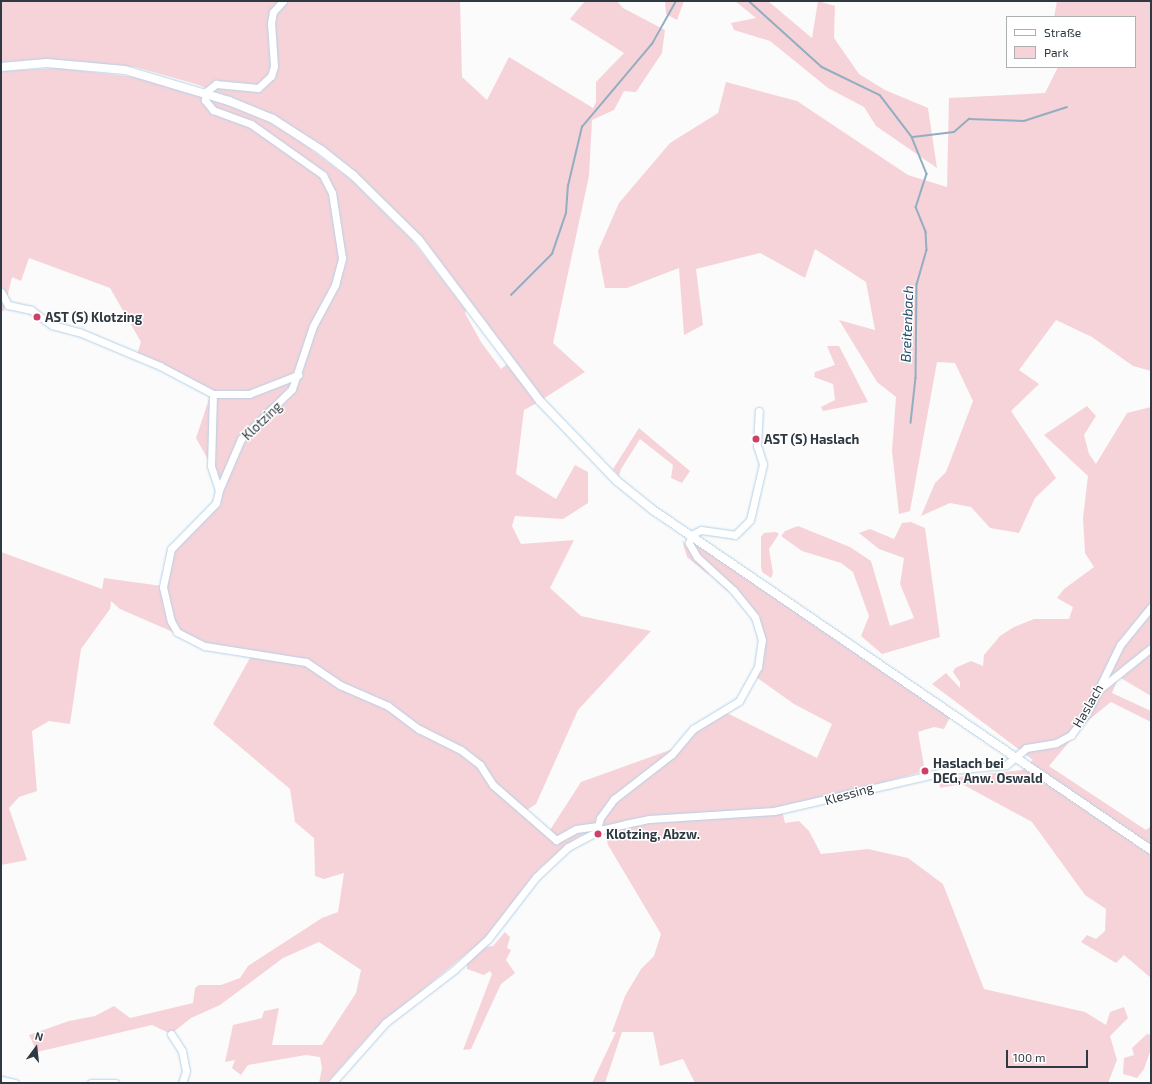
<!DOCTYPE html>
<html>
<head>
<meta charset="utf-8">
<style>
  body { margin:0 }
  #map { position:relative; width:1152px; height:1084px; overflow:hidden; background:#fbfbfb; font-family:"Exo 2",sans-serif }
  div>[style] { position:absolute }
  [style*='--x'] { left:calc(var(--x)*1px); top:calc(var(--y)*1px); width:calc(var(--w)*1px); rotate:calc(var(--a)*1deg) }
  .green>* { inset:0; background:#f6d3d9 }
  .stream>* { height:1.5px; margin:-0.75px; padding:0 0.75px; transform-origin:0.75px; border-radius:0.75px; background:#93adc1 }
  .roads { filter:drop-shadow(0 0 1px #b3d1e7) drop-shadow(0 0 1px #b3d1e7) }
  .minor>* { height:7px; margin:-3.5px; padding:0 3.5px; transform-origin:3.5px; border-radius:3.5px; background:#fff }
  .major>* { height:8px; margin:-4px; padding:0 4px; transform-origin:4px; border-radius:4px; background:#fff }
  .dots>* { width:11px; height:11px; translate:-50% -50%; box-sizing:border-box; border:2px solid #fff; border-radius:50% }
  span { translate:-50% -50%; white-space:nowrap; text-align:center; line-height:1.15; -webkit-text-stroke:3px #fff; paint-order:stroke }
  .poi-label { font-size:13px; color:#2e3942; font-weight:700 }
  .left { translate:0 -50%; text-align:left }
  .street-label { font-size:13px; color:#2e3942 }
  .water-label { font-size:14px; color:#204d6b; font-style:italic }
  .frame { position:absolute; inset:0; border:2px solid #2e3942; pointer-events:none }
  .legend { position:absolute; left:1006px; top:16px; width:130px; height:52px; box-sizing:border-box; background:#fff; border:1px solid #abb0b3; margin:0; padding:5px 7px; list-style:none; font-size:12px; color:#2e3942 }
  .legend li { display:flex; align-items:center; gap:8px; height:20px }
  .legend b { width:20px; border:1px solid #abb0b3 }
  .north { position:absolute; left:16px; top:1028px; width:40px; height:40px; -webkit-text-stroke:3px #fff; paint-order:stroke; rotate:15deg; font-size:11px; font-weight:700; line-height:16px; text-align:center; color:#2e3942 }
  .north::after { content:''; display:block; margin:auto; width:14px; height:18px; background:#2e3942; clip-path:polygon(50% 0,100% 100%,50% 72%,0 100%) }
  .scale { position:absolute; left:1006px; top:1050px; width:82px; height:18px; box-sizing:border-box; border:2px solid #2e3942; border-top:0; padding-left:5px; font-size:12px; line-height:14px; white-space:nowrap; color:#2e3942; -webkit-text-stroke:3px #fff; paint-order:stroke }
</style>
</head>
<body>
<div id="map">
  <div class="green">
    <i style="clip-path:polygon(1px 1px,460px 1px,462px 77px,487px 100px,509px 57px,593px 108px,596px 102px,596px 82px,624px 53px,570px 19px,585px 1px,617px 1px,623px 8px,665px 30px,662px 53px,636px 92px,624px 91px,614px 110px,592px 120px,589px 176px,553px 343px,585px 372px,543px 399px,424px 242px,367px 183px,328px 150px,268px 113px,196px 84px,135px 67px,42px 59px,1px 63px)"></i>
    <i style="clip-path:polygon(665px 1px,684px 1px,677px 20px,666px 14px)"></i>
    <i style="clip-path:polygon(735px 1px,768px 1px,812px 38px,818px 1px,835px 6px,834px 38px,859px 74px,885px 90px,928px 108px,937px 168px,876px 126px,864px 107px,828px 88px,770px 41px,734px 30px,731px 23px,756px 18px)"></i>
    <i style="clip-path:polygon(1057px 1px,1151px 1px,1151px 371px,1133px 366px,1092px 337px,1056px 320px,1019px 370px,1039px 384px,1011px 411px,1056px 478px,1035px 498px,1019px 533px,990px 528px,971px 507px,950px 503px,921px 516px,935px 483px,946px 472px,973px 401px,955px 363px,937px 362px,910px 511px,899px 514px,892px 451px,896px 397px,877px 382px,839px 320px,875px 330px,866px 282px,815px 249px,805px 278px,760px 253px,696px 269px,703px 325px,684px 335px,679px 268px,627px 288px,605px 288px,598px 251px,619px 203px,670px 143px,718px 113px,726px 82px,797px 101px,908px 175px,947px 187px,949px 98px,1045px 93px,1058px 67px,1135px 67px,1135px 17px,1054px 17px)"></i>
    <i style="clip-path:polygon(57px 68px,135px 77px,218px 99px,266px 120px,297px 139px,353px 181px,412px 240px,466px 310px,465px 313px,481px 342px,501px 369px,507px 364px,537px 403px,524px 410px,516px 474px,556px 499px,575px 465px,588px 472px,588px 503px,563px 519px,515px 516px,512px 526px,521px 544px,574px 540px,550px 588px,581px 616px,651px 631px,578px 710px,536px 804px,524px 812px,555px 842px,576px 831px,592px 830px,575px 839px,540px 868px,502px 917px,495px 930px,374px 1030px,327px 1083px,319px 1083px,322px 1068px,320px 1057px,306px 1055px,248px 1065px,241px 1075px,232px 1068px,235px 1060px,225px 1062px,233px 1025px,262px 1018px,264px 1011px,279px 1008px,272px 1045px,322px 1045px,356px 993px,361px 970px,319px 942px,283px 958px,220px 1005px,191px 1018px,171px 1034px,152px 1025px,37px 1052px,29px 1035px,69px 1021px,95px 1016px,114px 1006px,130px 1018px,193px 1003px,195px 988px,199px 985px,221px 985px,240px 978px,248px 966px,322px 918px,338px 912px,344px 873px,324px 879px,315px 876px,314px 838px,295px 822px,290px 789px,213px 724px,251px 656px,205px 646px,120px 609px,111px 601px,110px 609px,81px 649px,70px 724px,49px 721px,32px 731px,37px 791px,19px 797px,9px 808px,27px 860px,1px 865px,1px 552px,102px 589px,104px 578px,162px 586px,171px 549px,216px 503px,219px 490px,210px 463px,196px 438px,211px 393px,136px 357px,141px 342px,110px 288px,29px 258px,21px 281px,12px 277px,4px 311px,1px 311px,1px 71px)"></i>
    <i style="clip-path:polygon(827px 346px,839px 346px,868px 402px,823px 411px,821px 407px,835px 400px,833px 384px,814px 377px,815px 372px,835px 365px)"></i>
    <i style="clip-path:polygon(1087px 406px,1096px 416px,1084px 435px,1089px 454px,1096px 464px,1127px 413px,1151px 407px,1151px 696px,1119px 677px,1112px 693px,1151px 711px,1151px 722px,1111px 702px,1085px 723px,1049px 766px,1146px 830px,1151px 826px,1151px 978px,1124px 955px,1116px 963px,1081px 942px,1087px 935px,1096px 939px,1105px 931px,1106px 909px,1085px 895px,1032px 822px,962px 784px,940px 788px,939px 779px,1022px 770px,1033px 760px,932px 684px,946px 673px,960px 688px,960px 682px,953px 672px,955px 668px,971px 661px,983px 666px,984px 655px,1000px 636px,1014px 627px,1034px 619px,1069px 619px,1073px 607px,1057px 598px,1064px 589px,1094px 567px,1085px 553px,1083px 518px,1088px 476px,1044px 435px)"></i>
    <i style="clip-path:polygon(639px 428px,690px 471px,682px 483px,671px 478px,673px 465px,640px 439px,621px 469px,619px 476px,613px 469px)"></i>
    <i style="clip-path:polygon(911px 522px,925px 528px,940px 637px,882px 654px,861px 636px,869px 616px,853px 572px,841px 563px,802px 551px,781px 536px,785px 531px,798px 526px,850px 547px,871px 561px,890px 626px,914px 618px,900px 584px,904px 558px,879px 549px,859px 533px,870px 529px,894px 539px,902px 523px)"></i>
    <i style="clip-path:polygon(776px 532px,779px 534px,769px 549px,773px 573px,771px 578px,762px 572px,761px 566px,761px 537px,764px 533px)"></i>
    <i style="clip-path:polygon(682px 540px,710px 576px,732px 593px,729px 592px,687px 557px)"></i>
    <i style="clip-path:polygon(694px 541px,950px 717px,944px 729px,934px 727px,918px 732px,925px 771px,782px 810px,785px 823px,799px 821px,809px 831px,821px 854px,868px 849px,908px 858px,943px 884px,984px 989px,1085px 1012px,1106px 1025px,1110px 1012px,1124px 1007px,1128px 1018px,1110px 1036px,1117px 1060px,1108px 1083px,695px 1083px,683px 1059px,660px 1066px,653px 1032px,622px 1032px,605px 1083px,592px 1083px,616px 1032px,612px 1032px,625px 996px,641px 969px,654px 956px,661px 934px,608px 845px,603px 824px,576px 828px,556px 837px,550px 830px,581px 782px,681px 746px,697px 726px,725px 712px,817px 758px,832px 724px,794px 704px,756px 677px,763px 643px,755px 617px,692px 554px)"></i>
    <i style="clip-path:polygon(505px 932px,510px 937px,507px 948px,511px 950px,506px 960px,515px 973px,501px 984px,471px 1049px,463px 1050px,492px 974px,490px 971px,484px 975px,467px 969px,467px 962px,484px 947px,493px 946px)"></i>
    <i style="clip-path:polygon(1147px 1034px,1151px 1035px,1151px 1049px,1144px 1069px,1137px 1078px,1123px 1074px,1124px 1058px,1134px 1055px,1132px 1048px)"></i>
  </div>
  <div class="stream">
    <i style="--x:749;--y:1;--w:98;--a:42.1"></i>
    <i style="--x:822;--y:67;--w:64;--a:25.8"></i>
    <i style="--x:880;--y:95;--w:53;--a:52.7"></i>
    <i style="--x:912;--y:137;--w:40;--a:68"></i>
    <i style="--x:927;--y:174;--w:35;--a:108"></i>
    <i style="--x:916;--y:207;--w:27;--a:68"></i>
    <i style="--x:926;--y:232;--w:18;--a:87"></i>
    <i style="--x:927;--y:250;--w:35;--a:106"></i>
    <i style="--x:917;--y:284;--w:94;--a:90.6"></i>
    <i style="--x:916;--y:378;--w:45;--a:96.3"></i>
    <i style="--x:913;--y:137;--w:41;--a:-7"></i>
    <i style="--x:954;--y:132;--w:20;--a:-41"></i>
    <i style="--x:969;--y:119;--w:55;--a:2.1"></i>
    <i style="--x:1024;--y:121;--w:45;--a:-18"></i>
    <i style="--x:511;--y:295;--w:58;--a:-45"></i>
    <i style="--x:552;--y:254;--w:43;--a:-71.1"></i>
    <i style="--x:566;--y:213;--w:27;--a:-86"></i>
    <i style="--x:568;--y:186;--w:61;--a:-76.7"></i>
    <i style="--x:582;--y:127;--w:109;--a:-49.9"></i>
    <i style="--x:652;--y:44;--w:49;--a:-60.8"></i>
  </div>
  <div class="roads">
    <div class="minor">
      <i style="--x:1;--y:292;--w:15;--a:62"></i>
      <i style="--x:8;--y:305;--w:24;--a:12"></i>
      <i style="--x:31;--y:310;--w:26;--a:36"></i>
      <i style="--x:52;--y:325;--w:28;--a:15"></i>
      <i style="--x:79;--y:332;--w:88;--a:22.8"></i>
      <i style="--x:160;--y:366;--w:60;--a:27.8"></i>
      <i style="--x:213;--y:394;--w:72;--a:91.6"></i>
      <i style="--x:211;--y:466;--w:25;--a:72"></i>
      <i style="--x:219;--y:490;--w:56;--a:-66.7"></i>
      <i style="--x:241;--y:439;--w:71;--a:-44.4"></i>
      <i style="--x:292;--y:389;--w:66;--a:-71.6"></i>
      <i style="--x:313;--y:326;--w:47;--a:-61.8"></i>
      <i style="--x:335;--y:285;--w:28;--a:-75"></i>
      <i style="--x:342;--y:258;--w:66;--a:-98.7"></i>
      <i style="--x:332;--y:193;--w:20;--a:-117"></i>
      <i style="--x:323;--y:175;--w:88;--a:-144.7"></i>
      <i style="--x:251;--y:124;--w:40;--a:-159.8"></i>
      <i style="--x:213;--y:110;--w:13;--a:-129"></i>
      <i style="--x:205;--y:100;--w:8;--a:-83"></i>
      <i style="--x:206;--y:92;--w:13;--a:-39"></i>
      <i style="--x:216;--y:84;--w:42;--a:5.4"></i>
      <i style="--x:258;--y:88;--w:18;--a:-43"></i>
      <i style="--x:271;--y:76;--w:10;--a:-73"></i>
      <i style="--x:274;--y:66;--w:43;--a:-94"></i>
      <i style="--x:271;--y:23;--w:11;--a:-80"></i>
      <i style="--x:273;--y:12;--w:15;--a:-48"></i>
      <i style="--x:213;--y:394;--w:36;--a:0"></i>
      <i style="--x:249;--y:394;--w:53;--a:-21.2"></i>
      <i style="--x:219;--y:490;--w:13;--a:103"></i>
      <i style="--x:216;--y:503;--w:64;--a:134.4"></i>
      <i style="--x:171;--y:549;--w:39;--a:102"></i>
      <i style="--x:163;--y:587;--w:35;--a:77"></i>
      <i style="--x:171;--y:621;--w:13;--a:61"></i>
      <i style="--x:177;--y:632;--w:31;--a:27"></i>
      <i style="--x:205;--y:646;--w:102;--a:9"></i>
      <i style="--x:306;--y:662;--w:41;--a:34.1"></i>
      <i style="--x:340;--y:685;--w:52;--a:23.6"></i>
      <i style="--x:388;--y:706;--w:39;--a:37"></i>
      <i style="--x:419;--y:729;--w:47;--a:26.6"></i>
      <i style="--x:461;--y:750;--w:24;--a:38"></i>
      <i style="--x:480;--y:765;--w:24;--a:57"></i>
      <i style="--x:493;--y:785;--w:84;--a:41.1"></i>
      <i style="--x:556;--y:840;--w:23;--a:-29"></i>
      <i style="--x:576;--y:829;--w:22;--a:-8"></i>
      <i style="--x:598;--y:826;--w:4;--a:63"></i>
      <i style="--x:1101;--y:688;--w:64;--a:-38.7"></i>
      <i style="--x:598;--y:826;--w:8;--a:-76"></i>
      <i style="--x:600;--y:818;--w:24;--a:-54"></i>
      <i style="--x:614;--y:799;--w:73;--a:-37.8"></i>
      <i style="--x:672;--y:754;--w:33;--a:-50"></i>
      <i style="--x:693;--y:729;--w:54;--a:-31.3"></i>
      <i style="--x:739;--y:701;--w:39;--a:-61"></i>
      <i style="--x:758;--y:667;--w:27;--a:-82"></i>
      <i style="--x:762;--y:640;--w:24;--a:-107"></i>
      <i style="--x:755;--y:617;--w:35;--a:-129"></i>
      <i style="--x:733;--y:590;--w:49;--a:-137.5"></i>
      <i style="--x:697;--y:557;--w:16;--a:-120"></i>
      <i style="--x:689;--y:543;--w:8;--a:-76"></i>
      <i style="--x:691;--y:535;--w:11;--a:-27"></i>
      <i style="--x:701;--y:530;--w:34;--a:8"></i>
      <i style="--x:735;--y:535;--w:21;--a:-45"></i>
      <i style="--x:750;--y:520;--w:57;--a:-76.9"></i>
      <i style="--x:763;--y:464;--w:19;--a:-108"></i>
      <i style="--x:757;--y:446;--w:35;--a:-87"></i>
      <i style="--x:171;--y:1034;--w:20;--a:57"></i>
      <i style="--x:182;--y:1051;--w:20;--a:79"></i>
      <i style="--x:186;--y:1071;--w:13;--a:108"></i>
      <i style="--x:1;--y:1080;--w:14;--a:12"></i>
      <i style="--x:91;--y:1083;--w:24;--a:0"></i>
      <i style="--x:332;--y:1083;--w:80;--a:-48.5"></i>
      <i style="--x:385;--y:1023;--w:87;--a:-37.5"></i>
      <i style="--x:454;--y:970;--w:46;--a:-42.4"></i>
      <i style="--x:488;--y:939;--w:78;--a:-52.3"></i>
      <i style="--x:536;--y:877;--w:44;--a:-43.2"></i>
      <i style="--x:568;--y:847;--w:36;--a:-28"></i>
      <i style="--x:600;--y:830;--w:26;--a:-13"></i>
      <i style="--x:625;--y:824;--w:25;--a:-12"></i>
      <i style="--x:649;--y:819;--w:125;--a:-3.7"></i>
      <i style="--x:774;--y:811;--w:182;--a:-13"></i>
      <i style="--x:951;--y:770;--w:55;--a:-5.2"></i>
      <i style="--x:1006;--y:765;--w:26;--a:-40"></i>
      <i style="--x:1026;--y:748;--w:30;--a:-9"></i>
      <i style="--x:1056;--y:743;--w:17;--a:-28"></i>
      <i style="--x:1071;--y:735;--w:27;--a:-54"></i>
      <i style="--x:1087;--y:713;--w:76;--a:-64.1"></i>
      <i style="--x:1120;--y:645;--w:49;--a:-50.8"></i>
    </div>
    <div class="major">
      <i style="--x:1;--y:67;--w:46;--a:-5"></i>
      <i style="--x:47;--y:63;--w:78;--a:5.1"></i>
      <i style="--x:125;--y:70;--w:109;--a:16.6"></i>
      <i style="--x:229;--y:101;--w:48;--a:22.2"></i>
      <i style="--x:273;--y:119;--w:57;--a:32.9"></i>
      <i style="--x:321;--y:150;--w:42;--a:38.2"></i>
      <i style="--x:354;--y:176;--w:91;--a:44.6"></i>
      <i style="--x:419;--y:240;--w:201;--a:53.1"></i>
      <i style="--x:540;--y:401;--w:111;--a:46.1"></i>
      <i style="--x:617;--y:481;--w:46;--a:38.9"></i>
      <i style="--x:653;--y:510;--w:603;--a:34.32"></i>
    </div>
  </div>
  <div class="dots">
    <i style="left:37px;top:317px;background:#ce4068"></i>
    <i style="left:756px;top:439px;background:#ce4068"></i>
    <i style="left:925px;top:771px;background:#ce4068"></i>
    <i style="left:598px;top:834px;background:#ce4068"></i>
  </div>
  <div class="poi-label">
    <span class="left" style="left:45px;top:317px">AST (S) Klotzing</span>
    <span class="left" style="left:764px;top:439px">AST (S) Haslach</span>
    <span class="left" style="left:933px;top:771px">Haslach bei<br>DEG, Anw. Oswald</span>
    <span class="left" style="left:606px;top:834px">Klotzing, Abzw.</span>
  </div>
  <div class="street-label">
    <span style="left:262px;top:421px;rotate:-44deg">Klotzing</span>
    <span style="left:1088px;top:706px;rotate:-60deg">Haslach</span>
    <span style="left:849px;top:794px;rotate:-16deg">Klessing</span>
  </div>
  <div class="water-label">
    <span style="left:907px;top:324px;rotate:-88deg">Breitenbach</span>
  </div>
  <div class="frame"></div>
  <ul class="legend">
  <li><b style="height:5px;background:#fff"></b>Straße</li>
  <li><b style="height:11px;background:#f6d3d9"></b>Park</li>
  </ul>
  <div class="north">N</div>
  <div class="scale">100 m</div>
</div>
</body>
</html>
